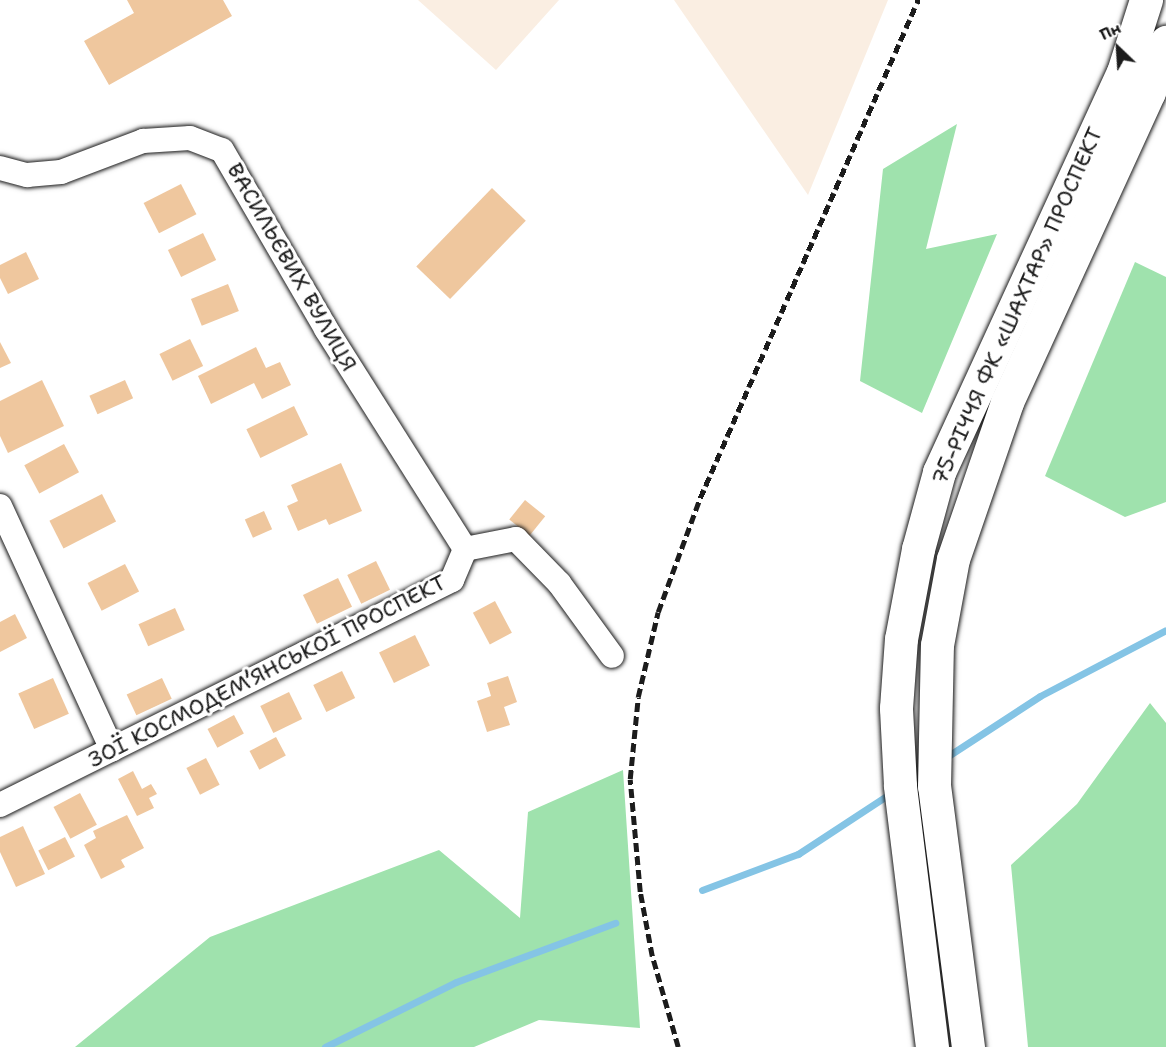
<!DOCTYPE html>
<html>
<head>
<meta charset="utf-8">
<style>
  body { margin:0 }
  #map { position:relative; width:1166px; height:1047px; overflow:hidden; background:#fff; font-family:"Shantell Sans",sans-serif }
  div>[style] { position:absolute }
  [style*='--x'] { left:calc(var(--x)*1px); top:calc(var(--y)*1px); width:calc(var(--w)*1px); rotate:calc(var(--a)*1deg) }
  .built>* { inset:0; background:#faeee2 }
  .green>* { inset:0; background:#9fe2ad }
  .stream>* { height:7px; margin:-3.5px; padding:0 3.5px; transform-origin:3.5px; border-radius:3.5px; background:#84c4e5 }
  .building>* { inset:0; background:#efc79e; transform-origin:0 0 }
  .roads { filter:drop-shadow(0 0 2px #1c1c1c) drop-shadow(0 0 2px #1c1c1c) }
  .street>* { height:24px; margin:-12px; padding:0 12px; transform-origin:12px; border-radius:12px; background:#fff }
  .secondary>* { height:33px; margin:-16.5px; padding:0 16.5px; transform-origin:16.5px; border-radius:16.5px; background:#fff }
  .rail>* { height:4.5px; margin-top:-2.25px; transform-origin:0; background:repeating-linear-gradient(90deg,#1c1c1c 0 9px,transparent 0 13.5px) }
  span { translate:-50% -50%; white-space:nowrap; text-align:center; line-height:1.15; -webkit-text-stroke:6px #fff; paint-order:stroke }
  .street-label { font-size:22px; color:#1c1c1c }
  .north { position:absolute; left:1088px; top:18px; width:60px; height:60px; -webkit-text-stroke:4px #fff; paint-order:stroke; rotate:335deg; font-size:16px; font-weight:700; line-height:24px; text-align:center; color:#1c1c1c }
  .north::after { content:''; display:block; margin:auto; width:21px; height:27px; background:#1c1c1c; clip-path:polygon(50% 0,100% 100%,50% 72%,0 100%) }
</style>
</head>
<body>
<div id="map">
  <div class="built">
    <i style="clip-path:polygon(418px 0,559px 0,496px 70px)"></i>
    <i style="clip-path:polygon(674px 0,888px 0,808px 195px)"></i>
  </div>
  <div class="green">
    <i style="clip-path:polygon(957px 124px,926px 249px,997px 234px,922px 413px,860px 381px,883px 169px)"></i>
    <i style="clip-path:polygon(1135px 262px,1166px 277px,1166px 502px,1125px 517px,1045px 476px)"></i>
    <i style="clip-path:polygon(1150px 703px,1166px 723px,1166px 1047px,1028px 1047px,1011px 865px,1077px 804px)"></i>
    <i style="clip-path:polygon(623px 770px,640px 1028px,539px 1020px,474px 1047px,75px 1047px,210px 937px,439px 850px,520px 918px,528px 812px)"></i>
  </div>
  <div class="stream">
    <i style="--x:945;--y:758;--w:113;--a:-33.1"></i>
    <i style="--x:1040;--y:696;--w:142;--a:-27.6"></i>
    <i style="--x:702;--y:890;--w:103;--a:-20.6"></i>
    <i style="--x:798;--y:854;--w:111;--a:-33.3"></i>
    <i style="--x:325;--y:1047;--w:146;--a:-26.4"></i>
    <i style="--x:456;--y:982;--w:170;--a:-20.4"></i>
  </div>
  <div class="building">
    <i style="clip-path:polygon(127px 0,223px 0,232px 16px,109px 85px,84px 41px,134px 13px)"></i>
    <i style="left:181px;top:184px;width:34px;height:42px;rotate:63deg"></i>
    <i style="left:492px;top:188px;width:47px;height:109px;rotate:44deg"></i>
    <i style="left:203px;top:233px;width:30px;height:39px;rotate:64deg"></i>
    <i style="clip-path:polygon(26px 252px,39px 279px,8px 294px,0 278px,0 265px)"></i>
    <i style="left:228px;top:284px;width:29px;height:40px;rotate:68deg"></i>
    <i style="left:190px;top:339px;width:30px;height:34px;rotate:64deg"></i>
    <i style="clip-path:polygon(0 342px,11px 363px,0 368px)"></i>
    <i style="clip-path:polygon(256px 347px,266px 368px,280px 362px,291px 385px,262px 399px,254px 383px,211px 404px,198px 376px)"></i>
    <i style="clip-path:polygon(42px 380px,64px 426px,8px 453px,0 436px,0 401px)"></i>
    <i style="left:125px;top:380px;width:20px;height:39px;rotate:66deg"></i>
    <i style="left:294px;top:406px;width:32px;height:53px;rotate:64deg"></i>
    <i style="left:64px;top:444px;width:32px;height:45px;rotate:62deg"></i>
    <i style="clip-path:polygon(341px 463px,362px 511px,329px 525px,326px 519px,298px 531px,287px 506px,298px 501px,291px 485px)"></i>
    <i style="left:102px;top:494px;width:31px;height:59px;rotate:63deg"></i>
    <i style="left:525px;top:500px;width:26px;height:25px;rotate:39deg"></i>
    <i style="left:264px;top:511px;width:20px;height:21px;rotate:66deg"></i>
    <i style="left:376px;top:561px;width:32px;height:32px;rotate:64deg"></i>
    <i style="left:125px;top:564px;width:31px;height:42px;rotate:63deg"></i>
    <i style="left:338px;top:578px;width:32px;height:39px;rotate:64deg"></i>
    <i style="left:495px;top:601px;width:36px;height:25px;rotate:62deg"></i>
    <i style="left:175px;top:608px;width:24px;height:40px;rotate:66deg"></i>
    <i style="clip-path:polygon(15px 614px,27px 638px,0 652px,0 622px)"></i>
    <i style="left:415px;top:635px;width:34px;height:40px;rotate:64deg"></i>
    <i style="left:342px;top:671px;width:30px;height:32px;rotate:64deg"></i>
    <i style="clip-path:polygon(508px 676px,517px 702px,504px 707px,510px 725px,487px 732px,477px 701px,491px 696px,487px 683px)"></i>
    <i style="left:53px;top:678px;width:39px;height:38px;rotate:66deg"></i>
    <i style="left:162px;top:678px;width:23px;height:39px;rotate:65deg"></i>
    <i style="left:289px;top:692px;width:30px;height:32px;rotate:64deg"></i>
    <i style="left:234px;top:715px;width:21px;height:30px;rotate:62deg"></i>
    <i style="left:276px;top:737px;width:21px;height:30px;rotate:62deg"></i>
    <i style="left:206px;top:758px;width:30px;height:22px;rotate:63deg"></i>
    <i style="clip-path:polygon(133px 771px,142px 789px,151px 784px,157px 794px,149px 798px,154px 808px,137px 816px,118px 779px)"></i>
    <i style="left:80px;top:793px;width:36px;height:30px;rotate:62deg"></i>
    <i style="clip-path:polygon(127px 815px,144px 848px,121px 860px,125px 867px,101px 879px,84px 845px,96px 838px,93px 831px)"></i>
    <i style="clip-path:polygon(23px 826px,45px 874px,16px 887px,0 852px,0 837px)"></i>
    <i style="left:65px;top:837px;width:22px;height:30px;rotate:63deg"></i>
  </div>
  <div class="roads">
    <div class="street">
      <i style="--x:0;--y:168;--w:28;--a:15"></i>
      <i style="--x:27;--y:175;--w:34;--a:-5"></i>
      <i style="--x:61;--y:172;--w:88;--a:-20.7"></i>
      <i style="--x:143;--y:141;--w:47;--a:-3.7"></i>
      <i style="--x:190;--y:138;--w:34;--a:21"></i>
      <i style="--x:222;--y:150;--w:207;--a:59.8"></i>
      <i style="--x:326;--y:329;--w:260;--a:57.7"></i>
      <i style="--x:0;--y:506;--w:268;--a:65.3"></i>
      <i style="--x:0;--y:805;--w:505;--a:-26.46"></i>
      <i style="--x:452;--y:580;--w:34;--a:-67"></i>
      <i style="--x:465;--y:549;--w:52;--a:-11.1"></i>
      <i style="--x:516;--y:539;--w:62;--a:45.7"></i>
      <i style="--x:559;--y:583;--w:90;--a:54"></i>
    </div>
    <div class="secondary">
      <i style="--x:932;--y:1047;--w:264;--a:-97"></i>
      <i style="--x:900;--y:785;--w:77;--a:-93"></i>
      <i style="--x:896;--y:708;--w:69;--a:-85.9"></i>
      <i style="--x:901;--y:639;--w:92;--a:-79.3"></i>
      <i style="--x:918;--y:549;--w:80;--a:-74.7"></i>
      <i style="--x:939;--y:472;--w:440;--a:-65.3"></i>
      <i style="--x:1123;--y:72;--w:76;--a:-72.3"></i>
      <i style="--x:968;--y:1047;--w:263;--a:-97.4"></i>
      <i style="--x:934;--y:786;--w:141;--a:-88.8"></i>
      <i style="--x:937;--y:645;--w:87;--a:-79.5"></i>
      <i style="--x:953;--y:559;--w:166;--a:-71"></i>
      <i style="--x:1007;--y:402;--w:341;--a:-65.4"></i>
      <i style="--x:1149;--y:92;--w:53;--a:-71.2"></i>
    </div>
  </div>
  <div class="rail">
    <i style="--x:678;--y:1047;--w:95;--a:-105.9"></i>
    <i style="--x:652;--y:956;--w:65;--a:-100.6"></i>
    <i style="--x:640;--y:892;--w:113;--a:-95.1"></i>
    <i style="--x:630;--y:779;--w:82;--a:-84.4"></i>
    <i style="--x:638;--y:697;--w:87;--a:-76.8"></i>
    <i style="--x:658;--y:612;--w:121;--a:-69.8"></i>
    <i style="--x:700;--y:498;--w:544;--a:-66.36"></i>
  </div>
  <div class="street-label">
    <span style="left:292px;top:267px;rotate:60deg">ВАСИЛЬЄВИХ ВУЛИЦЯ</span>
    <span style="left:1017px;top:306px;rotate:-66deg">75-РІЧЧЯ ФК «ШАХТАР» ПРОСПЕКТ</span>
    <span style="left:267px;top:671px;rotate:-27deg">ЗОЇ КОСМОДЕМ’ЯНСЬКОЇ ПРОСПЕКТ</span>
  </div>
  <div class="north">Пн</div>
</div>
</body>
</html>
